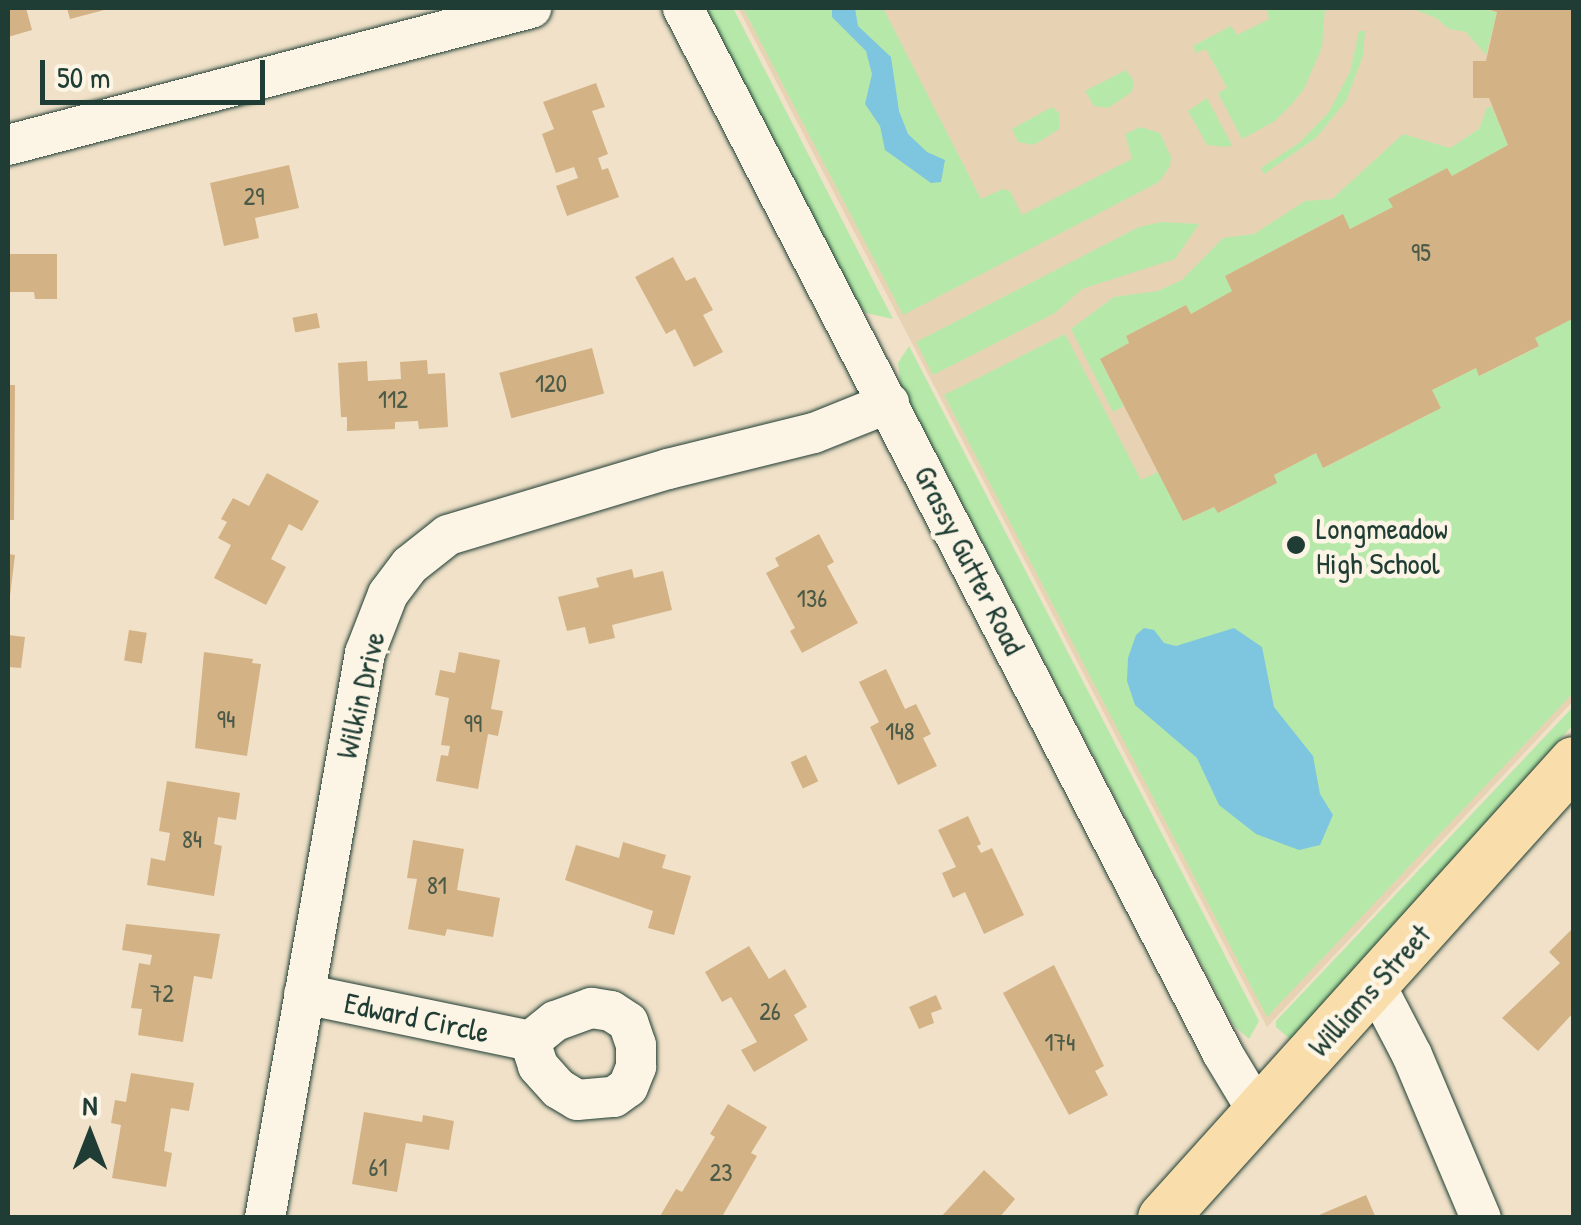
<!DOCTYPE html>
<html>
<head>
<meta charset="utf-8">
<style>
  body { margin:0 }
  #map { position:relative; width:1581px; height:1225px; overflow:hidden; background:#f0e1c8; font-family:"Patrick Hand",sans-serif }
  div>[style] { position:absolute }
  [style*='--x'] { left:calc(var(--x)*1px); top:calc(var(--y)*1px); width:calc(var(--w)*1px); rotate:calc(var(--a)*1deg) }
  .built>* { inset:0; background:#e7d3b4 }
  .green>* { inset:0; background:#b6e9a9 }
  .water>* { inset:0; background:#7ec5df }
  .building>* { inset:0; background:#d3b386; transform-origin:0 0 }
  .roads { filter:drop-shadow(0 0 2px #1f3d34) drop-shadow(0 0 2px #1f3d34) }
  .minor>* { height:40px; margin:-20px; padding:0 20px; transform-origin:20px; border-radius:20px; background:#fcf5e5 }
  .major>* { height:50px; margin:-25px; padding:0 25px; transform-origin:25px; border-radius:25px; background:#f9deab }
  .dots>* { width:28px; height:28px; translate:-50% -50%; box-sizing:border-box; border:5px solid #fcf5e5; border-radius:50% }
  span { translate:-50% -50%; white-space:nowrap; text-align:center; line-height:1.15; -webkit-text-stroke:9px #fcf5e5; paint-order:stroke }
  .number-label { font-size:25px; color:#4c5a48 }
  .number-label span { -webkit-text-stroke-width:0 }
  .poi-label { font-size:30px; color:#1f3d34 }
  .left { translate:0 -50%; text-align:left }
  .street-label { font-size:30px; color:#1f3d34 }
  .frame { position:absolute; inset:0; border:10px solid #1f3d34; pointer-events:none }
  .north { position:absolute; left:40px; top:1085px; width:100px; height:100px; -webkit-text-stroke:8px #fcf5e5; paint-order:stroke; rotate:0deg; font-size:28px; font-weight:700; line-height:40px; text-align:center; color:#1f3d34 }
  .north::after { content:''; display:block; margin:auto; width:35px; height:45px; background:#1f3d34; clip-path:polygon(50% 0,100% 100%,50% 72%,0 100%) }
  .scale { position:absolute; left:40px; top:60px; width:225px; height:45px; box-sizing:border-box; border:5px solid #1f3d34; border-top:0; padding-left:12px; font-size:30px; line-height:35px; white-space:nowrap; color:#1f3d34; -webkit-text-stroke:8px #fcf5e5; paint-order:stroke }
</style>
</head>
<body>
<div id="map">
  <div class="built">
    <i style="clip-path:polygon(738px 8px,1573px 8px,1573px 701px,1267px 1027px)"></i>
  </div>
  <div class="green">
    <i style="clip-path:polygon(704px 8px,733px 8px,893px 319px,866px 313px,858px 304px)"></i>
    <i style="clip-path:polygon(743px 8px,883px 8px,981px 199px,1003px 189px,1010px 191px,1022px 215px,1132px 159px,1125px 134px,1140px 127px,1160px 133px,1171px 157px,1170px 166px,1159px 182px,903px 315px)"></i>
    <i style="clip-path:polygon(1267px 8px,1325px 8px,1322px 47px,1304px 89px,1292px 104px,1275px 121px,1242px 139px,1218px 93px,1227px 88px,1206px 49px,1196px 53px,1193px 46px,1231px 26px,1237px 35px,1269px 19px)"></i>
    <i style="clip-path:polygon(1410px 8px,1477px 8px,1497px 12px,1486px 55px,1466px 32px,1449px 29px,1436px 18px)"></i>
    <i style="clip-path:polygon(1359px 31px,1365px 31px,1363px 56px,1346px 101px,1316px 138px,1264px 174px,1261px 168px,1299px 143px,1328px 113px,1350px 72px)"></i>
    <i style="clip-path:polygon(1126px 70px,1134px 81px,1132px 92px,1108px 108px,1094px 106px,1085px 91px)"></i>
    <i style="clip-path:polygon(1207px 98px,1232px 145px,1227px 147px,1207px 145px,1188px 111px)"></i>
    <i style="clip-path:polygon(1052px 107px,1059px 113px,1059px 129px,1034px 145px,1018px 142px,1012px 129px)"></i>
    <i style="clip-path:polygon(1487px 107px,1492px 107px,1508px 145px,1452px 176px,1447px 168px,1389px 199px,1393px 207px,1350px 229px,1342px 214px,1225px 276px,1232px 291px,1191px 314px,1186px 305px,1126px 336px,1129px 343px,1100px 360px,1124px 406px,1113px 412px,1071px 329px,1114px 297px,1158px 291px,1182px 280px,1223px 238px,1254px 234px,1305px 201px,1332px 199px,1403px 134px,1450px 148px,1479px 129px)"></i>
    <i style="clip-path:polygon(1161px 222px,1199px 224px,1175px 259px,1082px 289px,1055px 313px,933px 375px,916px 342px,1139px 227px)"></i>
    <i style="clip-path:polygon(1573px 318px,1573px 693px,1267px 1017px,944px 395px,1065px 334px,1141px 480px,1158px 472px,1184px 521px,1214px 507px,1219px 513px,1276px 483px,1274px 475px,1316px 453px,1324px 468px,1441px 408px,1432px 390px,1476px 368px,1480px 376px,1538px 347px,1535px 338px)"></i>
    <i style="clip-path:polygon(909px 346px,1259px 1021px,1249px 1039px,1234px 1026px,901px 386px,898px 363px)"></i>
    <i style="clip-path:polygon(1573px 707px,1573px 725px,1296px 1035px,1291px 1040px,1276px 1027px,1276px 1021px)"></i>
  </div>
  <div class="water">
    <i style="clip-path:polygon(832px 8px,855px 8px,858px 26px,891px 57px,899px 111px,908px 134px,927px 152px,945px 160px,941px 182px,931px 183px,885px 150px,880px 126px,865px 104px,872px 74px,866px 51px,832px 17px)"></i>
    <i style="clip-path:polygon(1144px 628px,1154px 630px,1164px 643px,1176px 646px,1234px 628px,1262px 647px,1274px 707px,1313px 756px,1320px 794px,1333px 815px,1320px 845px,1299px 850px,1256px 834px,1219px 805px,1197px 758px,1135px 705px,1127px 681px,1128px 658px,1136px 635px)"></i>
  </div>
  <div class="building">
    <i style="clip-path:polygon(8px 8px,26px 8px,32px 30px,8px 37px)"></i>
    <i style="clip-path:polygon(67px 8px,108px 8px,108px 9px,70px 19px)"></i>
    <i style="clip-path:polygon(1483px 8px,1574px 8px,1574px 318px,1535px 338px,1539px 346px,1479px 376px,1476px 368px,1432px 390px,1441px 408px,1323px 468px,1316px 453px,1274px 475px,1277px 483px,1218px 513px,1214px 507px,1183px 521px,1100px 359px,1129px 343px,1126px 336px,1186px 305px,1191px 314px,1232px 291px,1225px 276px,1343px 214px,1350px 229px,1393px 207px,1388px 199px,1447px 168px,1452px 176px,1508px 145px,1489px 98px,1473px 98px,1473px 61px,1486px 61px,1497px 12px)"></i>
    <i style="clip-path:polygon(596px 83px,605px 107px,592px 111px,608px 154px,598px 158px,602px 170px,608px 168px,619px 197px,567px 216px,556px 186px,578px 178px,574px 167px,556px 173px,542px 134px,554px 129px,543px 102px)"></i>
    <i style="clip-path:polygon(289px 165px,299px 208px,255px 218px,259px 238px,224px 246px,210px 183px)"></i>
    <i style="clip-path:polygon(8px 254px,57px 254px,57px 299px,35px 299px,34px 292px,8px 292px)"></i>
    <i style="clip-path:polygon(673px 257px,686px 281px,695px 277px,713px 310px,703px 315px,723px 352px,694px 367px,675px 329px,666px 334px,635px 277px)"></i>
    <i style="left:317px;top:313px;width:15px;height:25px;rotate:79deg"></i>
    <i style="left:592px;top:348px;width:47px;height:96px;rotate:75deg"></i>
    <i style="clip-path:polygon(427px 360px,428px 374px,445px 373px,448px 427px,419px 429px,418px 421px,395px 422px,395px 429px,347px 431px,347px 417px,341px 417px,338px 363px,367px 361px,368px 381px,401px 379px,400px 362px)"></i>
    <i style="clip-path:polygon(8px 385px,15px 385px,14px 520px,8px 520px)"></i>
    <i style="clip-path:polygon(267px 473px,319px 501px,302px 531px,289px 524px,271px 559px,286px 567px,266px 605px,214px 578px,231px 545px,218px 538px,227px 522px,221px 519px,233px 498px,249px 506px)"></i>
    <i style="clip-path:polygon(819px 534px,834px 562px,827px 566px,858px 623px,802px 653px,790px 631px,795px 628px,766px 573px,779px 566px,775px 558px)"></i>
    <i style="clip-path:polygon(8px 554px,15px 555px,10px 596px,8px 595px)"></i>
    <i style="clip-path:polygon(632px 569px,634px 578px,663px 571px,672px 610px,612px 625px,615px 638px,589px 644px,585px 627px,567px 631px,558px 597px,599px 587px,596px 578px)"></i>
    <i style="left:129px;top:630px;width:18px;height:31px;rotate:9deg"></i>
    <i style="clip-path:polygon(8px 635px,25px 637px,21px 668px,8px 667px)"></i>
    <i style="clip-path:polygon(204px 652px,253px 659px,252px 663px,261px 664px,247px 756px,195px 748px)"></i>
    <i style="clip-path:polygon(459px 652px,500px 660px,491px 709px,503px 711px,498px 736px,488px 734px,478px 789px,436px 781px,441px 755px,448px 756px,450px 746px,441px 745px,449px 698px,435px 695px,440px 670px,455px 673px)"></i>
    <i style="clip-path:polygon(886px 669px,905px 709px,916px 704px,931px 734px,923px 738px,937px 766px,898px 785px,870px 727px,879px 722px,859px 682px)"></i>
    <i style="left:806px;top:755px;width:29px;height:17px;rotate:65deg"></i>
    <i style="clip-path:polygon(167px 781px,240px 793px,236px 820px,218px 817px,214px 844px,222px 846px,214px 896px,147px 885px,151px 858px,165px 861px,170px 833px,159px 831px)"></i>
    <i style="clip-path:polygon(968px 816px,981px 844px,977px 846px,981px 853px,992px 848px,1024px 915px,984px 934px,965px 892px,953px 898px,942px 873px,956px 867px,938px 830px)"></i>
    <i style="clip-path:polygon(413px 840px,464px 849px,457px 890px,500px 898px,493px 937px,447px 929px,445px 936px,408px 929px,417px 879px,407px 878px)"></i>
    <i style="clip-path:polygon(623px 842px,666px 855px,662px 868px,691px 876px,674px 935px,648px 928px,653px 911px,565px 880px,576px 845px,619px 858px)"></i>
    <i style="clip-path:polygon(126px 924px,220px 934px,212px 979px,194px 976px,183px 1042px,138px 1035px,142px 1009px,131px 1008px,139px 963px,150px 965px,152px 955px,122px 950px)"></i>
    <i style="clip-path:polygon(1574px 927px,1574px 1012px,1538px 1051px,1502px 1018px,1560px 963px,1549px 952px)"></i>
    <i style="clip-path:polygon(749px 946px,769px 979px,785px 969px,807px 1007px,794px 1015px,808px 1040px,754px 1072px,741px 1050px,757px 1042px,731px 997px,722px 1002px,705px 972px)"></i>
    <i style="clip-path:polygon(1054px 965px,1104px 1066px,1095px 1071px,1108px 1095px,1069px 1115px,1003px 993px)"></i>
    <i style="clip-path:polygon(936px 995px,942px 1009px,931px 1013px,934px 1023px,919px 1029px,909px 1007px)"></i>
    <i style="clip-path:polygon(131px 1073px,194px 1083px,189px 1111px,171px 1108px,164px 1151px,172px 1153px,166px 1187px,112px 1178px,121px 1125px,111px 1123px,115px 1100px,126px 1102px)"></i>
    <i style="clip-path:polygon(728px 1104px,767px 1127px,751px 1153px,757px 1156px,723px 1215px,728px 1218px,659px 1218px,676px 1189px,682px 1192px,715px 1137px,710px 1134px)"></i>
    <i style="clip-path:polygon(364px 1112px,422px 1122px,423px 1115px,454px 1121px,449px 1150px,406px 1143px,397px 1192px,352px 1184px)"></i>
    <i style="clip-path:polygon(984px 1170px,1015px 1199px,999px 1218px,940px 1218px)"></i>
    <i style="clip-path:polygon(1366px 1195px,1376px 1218px,1312px 1218px)"></i>
  </div>
  <div class="roads">
    <div class="minor">
      <i style="--x:683;--y:8;--w:1177;--a:62.69"></i>
      <i style="--x:1223;--y:1054;--w:68;--a:58.9"></i>
      <i style="--x:8;--y:145;--w:541;--a:-14.68"></i>
      <i style="--x:1375;--y:984;--w:80;--a:62.5"></i>
      <i style="--x:1412;--y:1055;--w:177;--a:67.1"></i>
      <i style="--x:304;--y:994;--w:231;--a:11.7"></i>
      <i style="--x:530;--y:1041;--w:26;--a:72"></i>
      <i style="--x:538;--y:1066;--w:31;--a:48"></i>
      <i style="--x:559;--y:1089;--w:21;--a:31"></i>
      <i style="--x:577;--y:1100;--w:37;--a:-5"></i>
      <i style="--x:614;--y:1097;--w:17;--a:-36"></i>
      <i style="--x:628;--y:1087;--w:22;--a:-68"></i>
      <i style="--x:636;--y:1067;--w:22;--a:-90"></i>
      <i style="--x:636;--y:1045;--w:24;--a:-109"></i>
      <i style="--x:628;--y:1022;--w:20;--a:-147"></i>
      <i style="--x:611;--y:1011;--w:20;--a:-171"></i>
      <i style="--x:591;--y:1008;--w:38;--a:160"></i>
      <i style="--x:555;--y:1021;--w:32;--a:141"></i>
      <i style="--x:265;--y:1218;--w:574;--a:-79.96"></i>
      <i style="--x:365;--y:653;--w:63;--a:-68.7"></i>
      <i style="--x:388;--y:594;--w:36;--a:-53"></i>
      <i style="--x:410;--y:565;--w:48;--a:-38.3"></i>
      <i style="--x:448;--y:535;--w:230;--a:-16.7"></i>
      <i style="--x:668;--y:469;--w:150;--a:-13.9"></i>
      <i style="--x:814;--y:433;--w:81;--a:-21.8"></i>
    </div>
    <div class="major">
      <i style="--x:1163;--y:1218;--w:614;--a:-47.97"></i>
    </div>
  </div>
  <div class="dots">
    <i style="left:1296px;top:545px;background:#1f3d34"></i>
  </div>
  <div class="number-label">
    <span style="left:254px;top:196px">29</span>
    <span style="left:1421px;top:252px">95</span>
    <span style="left:551px;top:383px">120</span>
    <span style="left:393px;top:399px">112</span>
    <span style="left:812px;top:598px">136</span>
    <span style="left:226px;top:719px">94</span>
    <span style="left:473px;top:723px">99</span>
    <span style="left:900px;top:731px">148</span>
    <span style="left:192px;top:839px">84</span>
    <span style="left:437px;top:885px">81</span>
    <span style="left:162px;top:993px">72</span>
    <span style="left:770px;top:1011px">26</span>
    <span style="left:1060px;top:1042px">174</span>
    <span style="left:378px;top:1167px">61</span>
    <span style="left:721px;top:1172px">23</span>
  </div>
  <div class="poi-label">
    <span class="left" style="left:1316px;top:545px">Longmeadow<br>High School</span>
  </div>
  <div class="street-label">
    <span style="left:970px;top:560px;rotate:63deg">Grassy Gutter Road</span>
    <span style="left:360px;top:695px;rotate:-77deg">Wilkin Drive</span>
    <span style="left:1369px;top:990px;rotate:-48deg">Williams Street</span>
    <span style="left:417px;top:1017px;rotate:12deg">Edward Circle</span>
  </div>
  <div class="frame"></div>
  <div class="north">N</div>
  <div class="scale">50 m</div>
</div>
</body>
</html>
